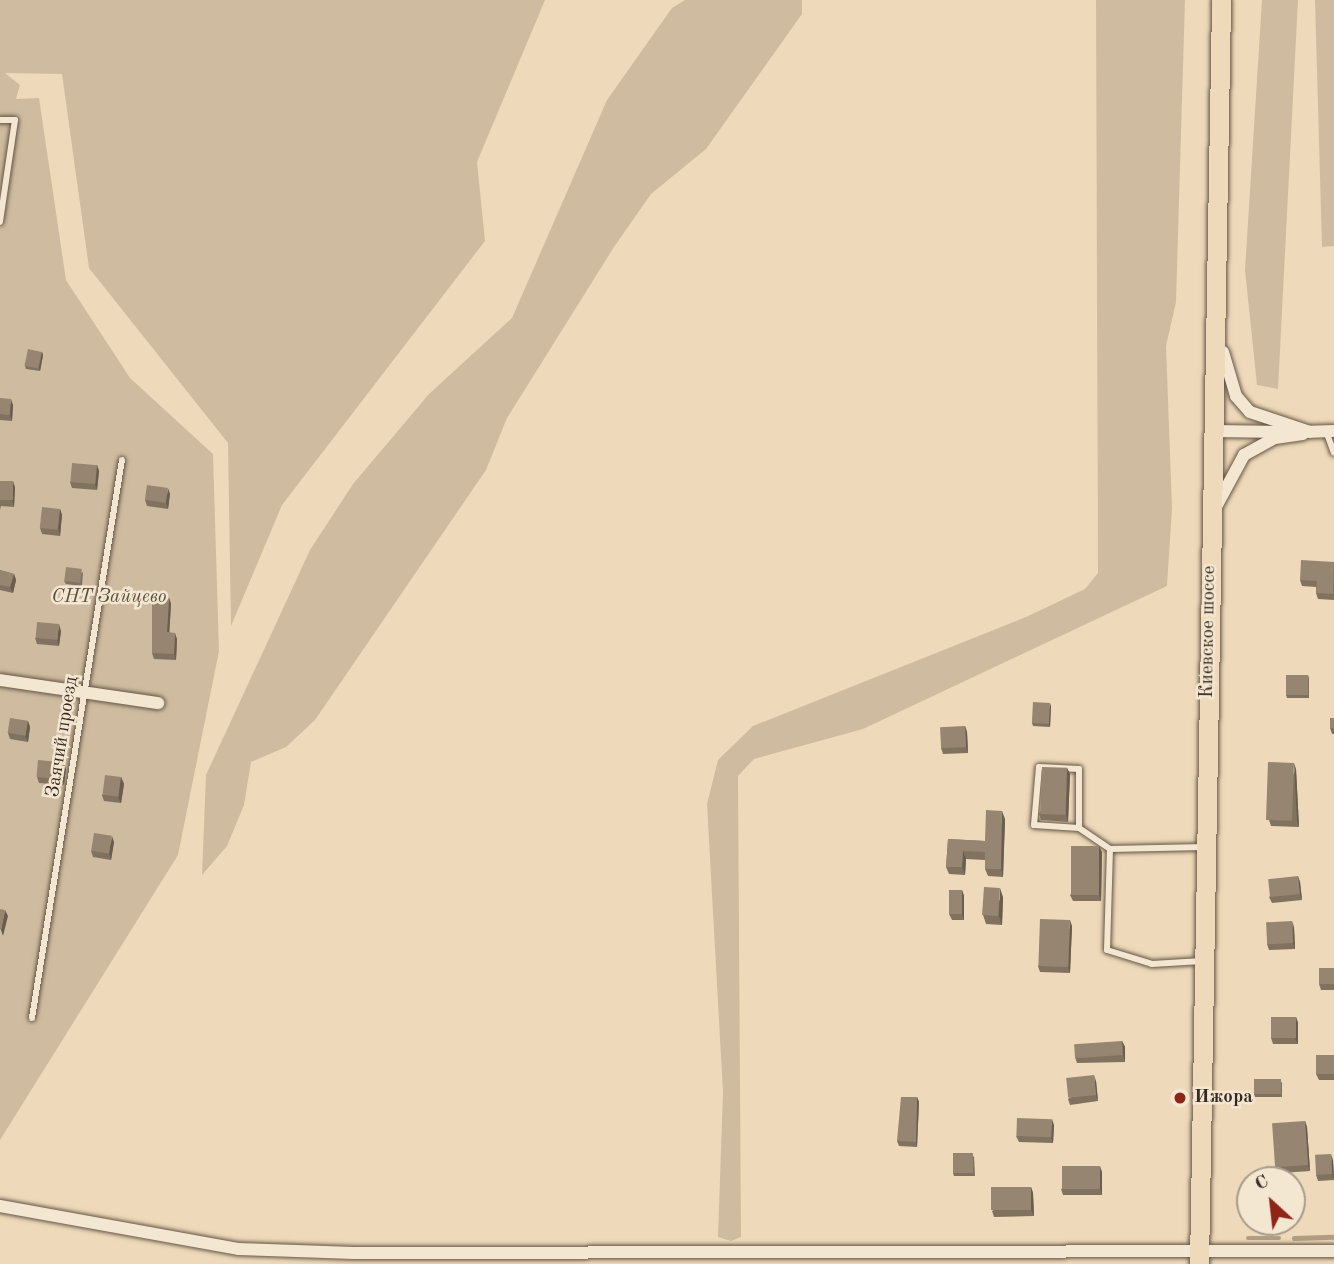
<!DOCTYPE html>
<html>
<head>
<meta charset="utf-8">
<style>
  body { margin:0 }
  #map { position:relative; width:1334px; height:1264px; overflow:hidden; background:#eedaba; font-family:"Old Standard TT",serif }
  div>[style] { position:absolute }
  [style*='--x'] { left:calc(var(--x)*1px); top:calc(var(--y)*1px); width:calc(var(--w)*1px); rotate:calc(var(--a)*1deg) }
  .green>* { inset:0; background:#cfbca0 }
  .stream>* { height:4.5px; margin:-2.25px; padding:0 2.25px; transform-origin:2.25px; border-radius:2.25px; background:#b09e85 }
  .roads { filter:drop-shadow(0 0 2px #655546) drop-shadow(0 0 2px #655546) }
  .lane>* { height:6px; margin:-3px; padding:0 3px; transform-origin:3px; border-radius:3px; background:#f4e7d2 }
  .street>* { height:12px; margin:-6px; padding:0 6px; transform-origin:6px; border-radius:6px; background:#f4e7d2 }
  .primary>* { height:19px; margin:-9.5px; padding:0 9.5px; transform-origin:9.5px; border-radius:9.5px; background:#eedaba }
  .wall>* { inset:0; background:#817260 }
  .shaded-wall>* { inset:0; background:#695d4e }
  .building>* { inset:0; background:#968570; transform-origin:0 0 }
  .dots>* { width:19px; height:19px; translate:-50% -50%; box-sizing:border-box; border:4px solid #f4e7d2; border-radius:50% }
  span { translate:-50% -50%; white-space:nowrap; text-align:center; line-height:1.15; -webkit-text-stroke:5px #f4e7d2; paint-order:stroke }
  .park-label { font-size:19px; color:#5d4e3f; font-style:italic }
  .street-label { font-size:19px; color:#37291f }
  .poi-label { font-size:19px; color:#37291f; font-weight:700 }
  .left { translate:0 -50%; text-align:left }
  .north { position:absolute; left:1236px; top:1166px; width:70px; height:70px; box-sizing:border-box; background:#f4e7d2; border:2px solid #a89b8a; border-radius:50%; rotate:333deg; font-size:19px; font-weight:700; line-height:28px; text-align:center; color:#37291f }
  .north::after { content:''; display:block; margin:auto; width:24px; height:32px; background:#8f2418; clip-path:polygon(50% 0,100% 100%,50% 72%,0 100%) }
</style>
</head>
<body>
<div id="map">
  <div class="green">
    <i style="clip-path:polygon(0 0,545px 0,477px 162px,485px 241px,282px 505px,231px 626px,228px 443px,89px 268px,62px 74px,5px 73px,20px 85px,16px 99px,39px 98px,66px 280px,130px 378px,213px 454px,219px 651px,178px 855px,0 1140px)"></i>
    <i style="clip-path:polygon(685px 0,802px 0,802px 14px,706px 149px,651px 194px,614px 247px,507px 418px,486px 470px,315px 720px,286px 747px,251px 762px,244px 805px,227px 846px,202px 875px,206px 775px,310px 550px,353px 484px,429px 394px,512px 318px,607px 100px,672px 8px)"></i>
    <i style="clip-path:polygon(1096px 0,1185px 0,1176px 302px,1166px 346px,1172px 508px,1167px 586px,863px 729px,754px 759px,738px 776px,741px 1237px,731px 1241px,718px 1237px,723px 1092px,707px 804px,718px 760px,753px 726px,1026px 617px,1085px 589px,1098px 573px)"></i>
    <i style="clip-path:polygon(1262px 0,1298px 0,1278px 389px,1257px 385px,1245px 270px)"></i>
    <i style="clip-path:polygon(1315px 0,1334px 0,1334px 246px,1322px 247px)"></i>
  </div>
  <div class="stream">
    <i style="--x:1248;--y:1238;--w:31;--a:0"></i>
    <i style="--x:1294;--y:1238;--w:38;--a:-2"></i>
  </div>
  <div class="roads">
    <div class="lane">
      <i style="--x:0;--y:120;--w:15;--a:0"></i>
      <i style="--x:15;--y:120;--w:103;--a:98.4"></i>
      <i style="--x:1326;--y:431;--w:23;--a:70"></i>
      <i style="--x:1079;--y:828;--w:45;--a:-176.2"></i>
      <i style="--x:1034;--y:825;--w:58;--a:-85.1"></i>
      <i style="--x:1039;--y:767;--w:40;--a:2.9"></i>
      <i style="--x:1079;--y:769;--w:59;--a:90"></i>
      <i style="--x:1079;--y:828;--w:37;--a:34"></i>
      <i style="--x:1110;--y:849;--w:101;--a:91.7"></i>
      <i style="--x:1107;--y:950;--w:47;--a:17.3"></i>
      <i style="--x:1152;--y:964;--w:50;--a:-3.4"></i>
      <i style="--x:1110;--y:849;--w:95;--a:-1.2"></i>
      <i style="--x:32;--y:1018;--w:565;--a:-80.84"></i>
    </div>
    <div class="street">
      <i style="--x:1223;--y:352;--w:46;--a:73.5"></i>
      <i style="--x:1236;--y:396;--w:21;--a:49"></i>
      <i style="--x:1250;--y:412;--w:63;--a:18.4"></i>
      <i style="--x:1213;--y:431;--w:72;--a:0.8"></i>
      <i style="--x:1303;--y:432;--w:31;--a:-2"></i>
      <i style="--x:1217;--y:505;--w:57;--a:-61.6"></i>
      <i style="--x:1244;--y:455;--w:35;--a:-29"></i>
      <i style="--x:1275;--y:438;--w:28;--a:-8"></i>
      <i style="--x:0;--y:680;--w:160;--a:8.3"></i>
      <i style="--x:0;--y:1206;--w:243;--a:10.2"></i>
      <i style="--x:239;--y:1249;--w:115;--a:2"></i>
      <i style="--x:354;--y:1253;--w:980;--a:-0.12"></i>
    </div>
    <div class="primary">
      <i style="--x:1199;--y:1264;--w:1264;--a:-89"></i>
    </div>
  </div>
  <div class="wall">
    <i style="clip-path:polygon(42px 352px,43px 355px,40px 371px,26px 369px,25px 366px)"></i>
    <i style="clip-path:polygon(0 398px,13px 405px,12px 421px,0 420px)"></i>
    <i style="clip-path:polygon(97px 465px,99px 471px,97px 490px,72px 488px,70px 482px)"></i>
    <i style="clip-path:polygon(0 481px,15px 487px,14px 507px,1px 506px,0 510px)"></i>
    <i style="clip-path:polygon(170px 494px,168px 509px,147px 506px,145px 500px)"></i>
    <i style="clip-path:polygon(60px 509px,62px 515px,60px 536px,42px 534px,40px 528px)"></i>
    <i style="clip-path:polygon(1334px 562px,1334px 600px,1318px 599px,1316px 593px,1316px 587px,1302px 586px,1300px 580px)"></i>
    <i style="clip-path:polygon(0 570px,14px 574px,16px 580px,13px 593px,0 590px)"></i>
    <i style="clip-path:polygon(83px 572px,82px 586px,66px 584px,64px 581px)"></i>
    <i style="clip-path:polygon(169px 598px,171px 604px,169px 632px,177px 639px,176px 660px,154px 659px,152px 653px)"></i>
    <i style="clip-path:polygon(61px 631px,59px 646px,37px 644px,35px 638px)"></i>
    <i style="clip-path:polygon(1308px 675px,1309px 678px,1309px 698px,1287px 698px,1286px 695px)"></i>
    <i style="clip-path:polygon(1051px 706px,1050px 727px,1033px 726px,1032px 723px)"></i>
    <i style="clip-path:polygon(1334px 718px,1334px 734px,1332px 734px,1330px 728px)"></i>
    <i style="clip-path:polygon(28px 721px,30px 727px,28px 742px,10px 739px,8px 733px)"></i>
    <i style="clip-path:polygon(965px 726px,967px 732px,968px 753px,943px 754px,941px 748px)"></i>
    <i style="clip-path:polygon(63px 762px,66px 769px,64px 785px,39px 783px,37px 777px)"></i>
    <i style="clip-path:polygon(1067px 768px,1070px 774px,1068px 822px,1041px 820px,1039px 814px)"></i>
    <i style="clip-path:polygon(1296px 769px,1299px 827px,1271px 826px,1269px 820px)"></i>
    <i style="clip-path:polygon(121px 777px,124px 784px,121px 803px,104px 801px,102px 795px)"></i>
    <i style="clip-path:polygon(1005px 819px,1003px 877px,988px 876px,985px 869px,985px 860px,966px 859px,965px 875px,949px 874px,946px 867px,948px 839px,985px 841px)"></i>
    <i style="clip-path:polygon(114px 842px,111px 860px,93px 857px,91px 851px)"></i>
    <i style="clip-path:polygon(1102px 852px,1101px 901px,1073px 901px,1070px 895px)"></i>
    <i style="clip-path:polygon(1298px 876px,1300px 882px,1302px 900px,1272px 903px,1269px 897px)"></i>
    <i style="clip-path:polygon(962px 890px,964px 896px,964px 920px,952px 920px,949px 914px)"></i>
    <i style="clip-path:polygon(1003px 897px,1002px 925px,986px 924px,983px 915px)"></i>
    <i style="clip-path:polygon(1072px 926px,1070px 973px,1040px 972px,1038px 966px)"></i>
    <i style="clip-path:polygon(1294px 927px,1295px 949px,1269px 950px,1267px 944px)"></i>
    <i style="clip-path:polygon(1334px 968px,1334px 990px,1321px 990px,1319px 984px)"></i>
    <i style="clip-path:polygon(1296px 1017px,1298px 1023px,1298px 1044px,1273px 1044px,1271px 1038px)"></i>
    <i style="clip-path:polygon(1122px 1041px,1125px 1047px,1125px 1062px,1077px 1063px,1075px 1057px)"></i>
    <i style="clip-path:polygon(1334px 1055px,1334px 1080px,1319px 1080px,1316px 1074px)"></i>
    <i style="clip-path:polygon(1096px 1081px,1098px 1101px,1070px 1105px,1068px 1099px)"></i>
    <i style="clip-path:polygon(1282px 1082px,1282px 1097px,1255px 1097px,1254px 1094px)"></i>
    <i style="clip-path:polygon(917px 1097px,919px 1102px,917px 1147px,899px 1146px,897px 1141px)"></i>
    <i style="clip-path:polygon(1305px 1121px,1307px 1127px,1310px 1171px,1282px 1173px,1279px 1167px)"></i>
    <i style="clip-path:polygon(1054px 1125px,1053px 1143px,1019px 1142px,1016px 1136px)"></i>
    <i style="clip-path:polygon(974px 1156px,975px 1176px,954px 1176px,953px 1173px)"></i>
    <i style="clip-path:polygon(1333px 1160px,1334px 1180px,1318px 1181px,1316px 1175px)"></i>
    <i style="clip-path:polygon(1102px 1172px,1102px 1195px,1063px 1195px,1061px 1189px)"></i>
    <i style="clip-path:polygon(1031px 1187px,1033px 1193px,1034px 1216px,994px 1217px,992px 1211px)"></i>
  </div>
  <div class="shaded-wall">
    <i style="clip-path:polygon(42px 352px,43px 355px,40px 371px,39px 368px)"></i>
    <i style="clip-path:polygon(11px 399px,13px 405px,12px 421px,10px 415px)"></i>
    <i style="clip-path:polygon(97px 465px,99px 471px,97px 490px,95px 484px)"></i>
    <i style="clip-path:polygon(13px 481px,15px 487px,14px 507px,12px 500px)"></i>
    <i style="clip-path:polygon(168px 488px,170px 494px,168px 509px,166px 503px)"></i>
    <i style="clip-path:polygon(60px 509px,62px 515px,60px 536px,58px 529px)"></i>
    <i style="clip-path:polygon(14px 574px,16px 580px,13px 593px,10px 587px)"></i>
    <i style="clip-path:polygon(169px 598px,171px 604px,169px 638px,167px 632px)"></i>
    <i style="clip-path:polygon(59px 624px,61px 631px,59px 646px,57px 640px)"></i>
    <i style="clip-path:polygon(175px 633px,177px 639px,176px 660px,174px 654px)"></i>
    <i style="clip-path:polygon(1050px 703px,1051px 706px,1050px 727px,1049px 724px)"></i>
    <i style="clip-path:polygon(28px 721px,30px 727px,28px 742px,25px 736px)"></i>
    <i style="clip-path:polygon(965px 726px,967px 732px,968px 753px,966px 747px)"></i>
    <i style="clip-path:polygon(63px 762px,66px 769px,64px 785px,62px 779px)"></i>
    <i style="clip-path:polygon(1294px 763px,1296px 769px,1299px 827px,1297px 821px)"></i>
    <i style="clip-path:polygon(1067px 768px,1070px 774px,1068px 822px,1066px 815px)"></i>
    <i style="clip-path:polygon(121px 777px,124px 784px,121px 803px,118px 797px)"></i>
    <i style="clip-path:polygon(1002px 811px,1005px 819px,1003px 877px,1001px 869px)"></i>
    <i style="clip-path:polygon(112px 836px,114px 842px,111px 860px,109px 854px)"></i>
    <i style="clip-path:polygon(1099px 846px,1102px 852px,1101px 901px,1099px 895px)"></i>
    <i style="clip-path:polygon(963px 851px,966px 859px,965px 875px,962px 867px)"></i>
    <i style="clip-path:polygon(1298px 876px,1300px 882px,1302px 900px,1300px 894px)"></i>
    <i style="clip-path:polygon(1000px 888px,1003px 897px,1002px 925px,999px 916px)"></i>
    <i style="clip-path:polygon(962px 890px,964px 896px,964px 920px,962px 914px)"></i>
    <i style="clip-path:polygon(5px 910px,8px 916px,3px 936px,1px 930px)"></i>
    <i style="clip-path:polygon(1070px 920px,1072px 926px,1070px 973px,1068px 967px)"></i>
    <i style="clip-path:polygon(1292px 921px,1294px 927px,1295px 949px,1293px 943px)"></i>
    <i style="clip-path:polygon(1296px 1017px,1298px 1023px,1298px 1044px,1295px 1038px)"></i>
    <i style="clip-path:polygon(1122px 1041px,1125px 1047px,1125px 1062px,1123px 1055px)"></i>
    <i style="clip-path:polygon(1094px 1075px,1096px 1081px,1098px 1101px,1096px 1095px)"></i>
    <i style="clip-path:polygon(917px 1097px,919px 1102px,917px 1147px,916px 1142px)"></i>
    <i style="clip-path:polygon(1052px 1119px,1054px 1125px,1053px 1143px,1051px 1137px)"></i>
    <i style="clip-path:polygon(1305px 1121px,1307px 1127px,1310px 1171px,1308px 1165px)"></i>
    <i style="clip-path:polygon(1331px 1154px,1333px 1160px,1334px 1180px,1332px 1174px)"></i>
    <i style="clip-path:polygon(1100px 1166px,1102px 1172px,1102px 1195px,1100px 1189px)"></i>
    <i style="clip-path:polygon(1031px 1187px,1033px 1193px,1034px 1216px,1031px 1210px)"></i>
  </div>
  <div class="building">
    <i style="left:28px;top:349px;width:14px;height:17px;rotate:12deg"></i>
    <i style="left:0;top:398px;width:11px;height:16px;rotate:5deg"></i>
    <i style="left:72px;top:463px;width:25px;height:19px;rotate:5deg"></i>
    <i style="left:0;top:481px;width:13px;height:19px"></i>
    <i style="left:147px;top:485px;width:21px;height:15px;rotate:8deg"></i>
    <i style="left:42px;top:507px;width:18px;height:21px;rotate:6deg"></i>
    <i style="clip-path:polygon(1301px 560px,1334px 562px,1333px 594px,1316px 593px,1317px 581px,1300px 580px)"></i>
    <i style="left:66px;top:567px;width:16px;height:14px;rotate:7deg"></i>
    <i style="clip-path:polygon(0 570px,14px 574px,10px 587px,0 585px)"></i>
    <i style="clip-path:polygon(152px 597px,169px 598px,167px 632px,175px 633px,174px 654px,152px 653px)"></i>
    <i style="left:37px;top:622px;width:22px;height:16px;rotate:5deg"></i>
    <i style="left:1286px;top:675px;width:22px;height:20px"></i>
    <i style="left:1033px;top:702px;width:17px;height:21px;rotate:3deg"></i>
    <i style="left:10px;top:718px;width:18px;height:15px;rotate:9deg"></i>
    <i style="left:1330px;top:718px;width:4px;height:10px"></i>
    <i style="left:965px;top:726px;width:21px;height:25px;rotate:87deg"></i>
    <i style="left:38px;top:760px;width:25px;height:17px;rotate:5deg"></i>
    <i style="left:1268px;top:762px;width:26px;height:58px;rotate:2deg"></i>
    <i style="left:1042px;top:767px;width:25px;height:47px;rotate:2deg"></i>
    <i style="left:105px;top:775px;width:16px;height:20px;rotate:7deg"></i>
    <i style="clip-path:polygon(986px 810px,1002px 811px,1001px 869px,985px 869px,985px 852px,963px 851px,962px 867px,946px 867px,948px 839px,985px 841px)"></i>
    <i style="left:94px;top:833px;width:18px;height:18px;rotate:9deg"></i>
    <i style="left:1071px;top:846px;width:28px;height:49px"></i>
    <i style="left:1298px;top:876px;width:18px;height:30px;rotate:84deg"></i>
    <i style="left:984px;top:887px;width:16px;height:28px;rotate:4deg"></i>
    <i style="left:949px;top:890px;width:13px;height:24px"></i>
    <i style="clip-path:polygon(0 909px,5px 910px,1px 930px,0 929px)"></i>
    <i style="left:1040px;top:919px;width:30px;height:47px;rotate:2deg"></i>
    <i style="left:1292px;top:921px;width:22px;height:26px;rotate:87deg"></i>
    <i style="left:1319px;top:968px;width:15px;height:16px"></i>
    <i style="left:1271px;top:1017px;width:25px;height:21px"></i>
    <i style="left:1122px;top:1041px;width:14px;height:48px;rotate:86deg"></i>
    <i style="left:1316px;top:1055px;width:18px;height:19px"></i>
    <i style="left:1094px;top:1075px;width:20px;height:28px;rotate:84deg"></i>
    <i style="left:1254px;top:1079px;width:27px;height:15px"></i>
    <i style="clip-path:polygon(901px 1097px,917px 1097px,916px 1142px,897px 1141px)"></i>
    <i style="left:1017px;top:1118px;width:35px;height:18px;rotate:2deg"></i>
    <i style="left:1305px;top:1121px;width:44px;height:33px;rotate:86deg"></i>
    <i style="left:953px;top:1153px;width:20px;height:20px"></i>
    <i style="left:1331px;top:1154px;width:20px;height:16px;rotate:87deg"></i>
    <i style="left:1062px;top:1166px;width:38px;height:23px"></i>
    <i style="left:1031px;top:1187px;width:23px;height:40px;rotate:90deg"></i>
  </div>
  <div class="dots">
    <i style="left:1180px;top:1098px;background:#8f2418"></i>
  </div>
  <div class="park-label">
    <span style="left:109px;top:598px">СНТ Зайцево</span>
  </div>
  <div class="street-label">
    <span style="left:1209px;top:632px;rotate:-89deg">Киевское шоссе</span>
    <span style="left:63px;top:737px;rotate:-81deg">Заячий проезд</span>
  </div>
  <div class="poi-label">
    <span class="left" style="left:1194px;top:1098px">Ижора</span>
  </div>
  <div class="north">С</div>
</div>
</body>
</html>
